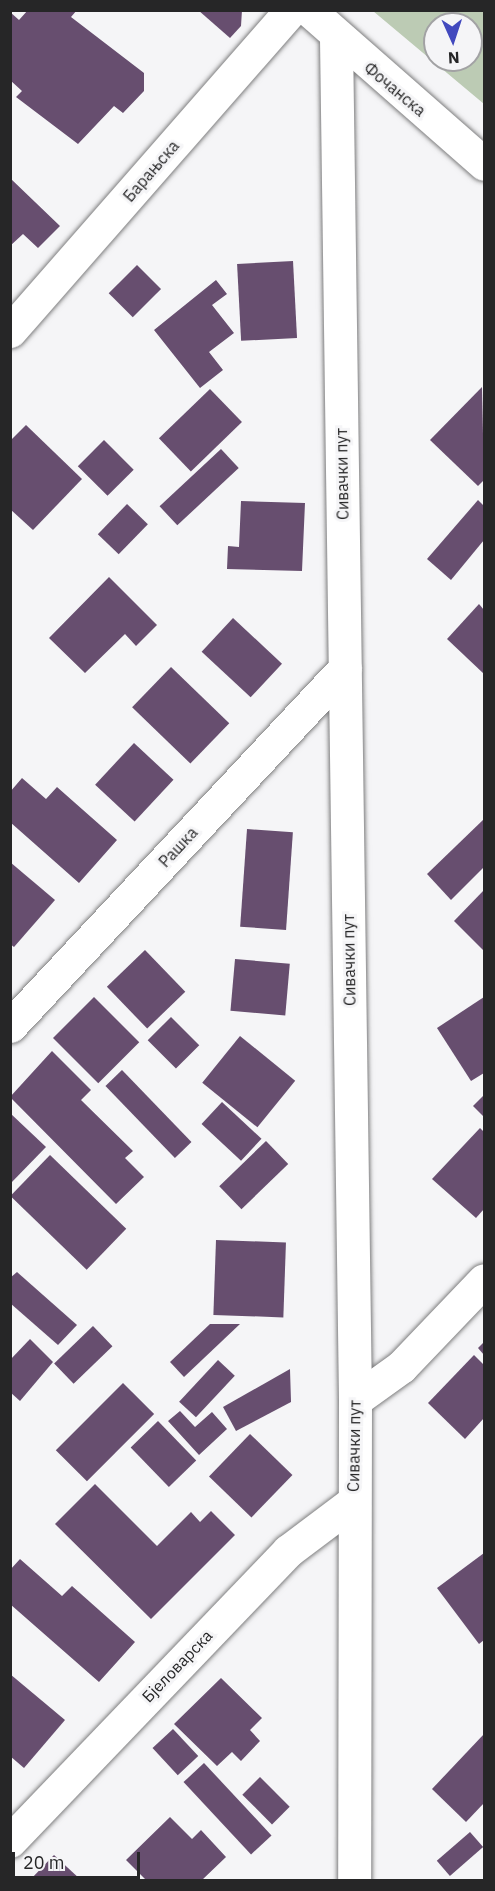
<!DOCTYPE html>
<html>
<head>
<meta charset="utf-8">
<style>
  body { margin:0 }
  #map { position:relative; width:495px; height:1891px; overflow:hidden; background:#f5f5f7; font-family:"IBM Plex Sans",sans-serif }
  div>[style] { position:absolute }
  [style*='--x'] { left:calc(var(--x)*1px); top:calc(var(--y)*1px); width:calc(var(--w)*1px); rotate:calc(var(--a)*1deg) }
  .green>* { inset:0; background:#bccbb4 }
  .building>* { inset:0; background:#674e6f; transform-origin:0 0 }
  .roads { filter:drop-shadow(0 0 2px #7e7e7f) drop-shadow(0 0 2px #7e7e7f) }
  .street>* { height:33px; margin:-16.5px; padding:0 16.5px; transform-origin:16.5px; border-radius:16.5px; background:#fff }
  span { translate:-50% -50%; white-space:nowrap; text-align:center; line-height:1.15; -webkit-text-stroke:6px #f5f5f7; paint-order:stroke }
  .street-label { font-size:16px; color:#262627 }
  .frame { position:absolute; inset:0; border:12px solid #262627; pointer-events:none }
  .north { position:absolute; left:423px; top:12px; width:60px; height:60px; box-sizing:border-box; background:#f5f5f7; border:2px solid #a2a2a4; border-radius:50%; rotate:177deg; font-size:16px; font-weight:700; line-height:24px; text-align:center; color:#262627 }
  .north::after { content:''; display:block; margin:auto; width:21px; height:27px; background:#4249be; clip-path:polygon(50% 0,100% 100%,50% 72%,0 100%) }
  .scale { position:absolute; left:12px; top:1852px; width:128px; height:27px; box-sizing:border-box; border:3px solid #262627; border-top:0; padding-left:8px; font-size:18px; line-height:21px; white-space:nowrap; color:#262627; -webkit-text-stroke:4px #f5f5f7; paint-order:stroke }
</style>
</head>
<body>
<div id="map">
  <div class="green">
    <i style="clip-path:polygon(evenodd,373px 11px,484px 11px,484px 104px,373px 11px,435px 24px,471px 24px,471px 60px,435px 60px,435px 24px)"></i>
  </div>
  <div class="building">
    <i style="clip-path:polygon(28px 10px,77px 10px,71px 17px,144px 73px,144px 91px,123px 113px,114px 106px,78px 144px,16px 97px,22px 91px,10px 80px,10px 12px,19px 20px)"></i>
    <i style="clip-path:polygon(198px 10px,242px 10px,241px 26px,230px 38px)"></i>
    <i style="clip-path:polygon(10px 178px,60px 226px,38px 248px,23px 234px,10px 246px)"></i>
    <i style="left:293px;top:261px;width:77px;height:56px;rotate:87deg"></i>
    <i style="left:137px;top:265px;width:34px;height:40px;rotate:45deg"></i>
    <i style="clip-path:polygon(216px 280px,227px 294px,212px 305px,234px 333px,209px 352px,223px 370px,200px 388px,154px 330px)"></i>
    <i style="clip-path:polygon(482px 387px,484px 480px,478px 486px,430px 440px)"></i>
    <i style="left:210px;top:389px;width:46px;height:71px;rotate:46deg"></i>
    <i style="clip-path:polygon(26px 425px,82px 479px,33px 530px,10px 509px,10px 441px)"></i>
    <i style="left:104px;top:440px;width:42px;height:37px;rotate:45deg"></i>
    <i style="left:221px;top:449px;width:26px;height:84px;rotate:47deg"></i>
    <i style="clip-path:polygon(478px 500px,484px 506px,484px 540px,451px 580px,427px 559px)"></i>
    <i style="clip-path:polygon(241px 501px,305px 503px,302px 571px,227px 569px,228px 546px,239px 547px)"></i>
    <i style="left:127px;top:504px;width:29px;height:42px;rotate:44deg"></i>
    <i style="clip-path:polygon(109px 577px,157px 625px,136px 646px,125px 634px,85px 673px,49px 638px)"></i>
    <i style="clip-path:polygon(479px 604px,484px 610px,484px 674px,447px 639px)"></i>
    <i style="left:233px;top:618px;width:67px;height:46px;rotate:43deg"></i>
    <i style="left:171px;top:667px;width:81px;height:56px;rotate:44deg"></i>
    <i style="left:134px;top:743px;width:54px;height:57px;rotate:43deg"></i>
    <i style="clip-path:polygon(22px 778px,46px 799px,57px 787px,117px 840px,79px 883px,10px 822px,10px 792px)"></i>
    <i style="clip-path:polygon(484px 819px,484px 867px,451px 900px,427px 874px)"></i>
    <i style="left:247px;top:829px;width:46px;height:98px;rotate:4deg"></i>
    <i style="clip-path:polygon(10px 862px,55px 900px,14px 947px,10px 944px)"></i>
    <i style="clip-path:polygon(484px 890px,484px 951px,454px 921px)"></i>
    <i style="left:145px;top:950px;width:58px;height:53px;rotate:46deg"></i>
    <i style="left:235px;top:959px;width:55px;height:52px;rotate:5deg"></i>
    <i style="left:94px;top:997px;width:64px;height:58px;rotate:45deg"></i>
    <i style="clip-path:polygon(484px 997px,484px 1073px,471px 1081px,437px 1028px)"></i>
    <i style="left:171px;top:1017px;width:40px;height:33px;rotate:45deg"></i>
    <i style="left:240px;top:1036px;width:71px;height:60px;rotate:39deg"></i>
    <i style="clip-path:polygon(52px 1051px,91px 1090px,81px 1100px,133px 1151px,125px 1158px,144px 1177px,116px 1204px,10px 1097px)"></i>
    <i style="left:122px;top:1070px;width:100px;height:23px;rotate:46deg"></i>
    <i style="clip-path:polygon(484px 1095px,484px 1117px,473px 1106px)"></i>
    <i style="left:222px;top:1102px;width:54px;height:30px;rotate:43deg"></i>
    <i style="clip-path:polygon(10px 1113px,46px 1147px,10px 1184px)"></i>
    <i style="clip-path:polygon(480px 1128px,484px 1132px,484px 1209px,476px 1218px,432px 1179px)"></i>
    <i style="left:266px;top:1141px;width:32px;height:65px;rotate:46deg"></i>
    <i style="left:50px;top:1155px;width:106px;height:57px;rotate:44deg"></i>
    <i style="left:216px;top:1240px;width:70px;height:75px;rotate:2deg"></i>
    <i style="clip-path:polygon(17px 1272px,77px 1325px,58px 1345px,10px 1303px,10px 1278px)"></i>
    <i style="clip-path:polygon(210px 1324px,240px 1324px,184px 1377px,170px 1362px)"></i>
    <i style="left:93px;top:1326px;width:28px;height:54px;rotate:46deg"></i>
    <i style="clip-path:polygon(30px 1339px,53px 1362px,20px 1401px,10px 1392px,10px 1360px)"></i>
    <i style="clip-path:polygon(484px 1342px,484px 1355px,478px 1348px)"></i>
    <i style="clip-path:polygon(474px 1355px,484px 1365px,484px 1418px,465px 1439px,428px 1403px)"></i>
    <i style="left:218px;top:1360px;width:23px;height:57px;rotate:43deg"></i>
    <i style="clip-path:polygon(290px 1369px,291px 1402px,236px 1431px,223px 1407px)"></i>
    <i style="left:123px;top:1383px;width:44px;height:95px;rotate:45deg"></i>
    <i style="clip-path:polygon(180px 1411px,195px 1427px,212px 1412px,227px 1429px,199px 1455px,168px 1421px)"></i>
    <i style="left:158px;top:1421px;width:55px;height:38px;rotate:46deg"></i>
    <i style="left:250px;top:1434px;width:59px;height:59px;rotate:44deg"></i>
    <i style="clip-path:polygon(95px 1484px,157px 1546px,191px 1512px,200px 1522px,211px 1511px,235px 1535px,151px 1619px,55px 1524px)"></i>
    <i style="clip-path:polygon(484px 1553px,484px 1640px,479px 1644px,437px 1588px)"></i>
    <i style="clip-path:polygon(20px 1559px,62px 1596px,72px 1586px,135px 1642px,99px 1682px,10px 1604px,10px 1570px)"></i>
    <i style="clip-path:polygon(10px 1674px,65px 1720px,24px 1768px,10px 1756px)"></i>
    <i style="clip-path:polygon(221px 1678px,262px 1718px,250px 1730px,260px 1741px,241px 1761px,232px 1752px,217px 1766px,174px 1724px)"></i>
    <i style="left:173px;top:1729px;width:37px;height:28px;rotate:47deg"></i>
    <i style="clip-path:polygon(484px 1734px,484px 1803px,466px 1822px,432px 1789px)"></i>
    <i style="left:204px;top:1763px;width:99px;height:28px;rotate:47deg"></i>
    <i style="left:260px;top:1777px;width:42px;height:25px;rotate:45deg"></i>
    <i style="clip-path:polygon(170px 1817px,192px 1839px,201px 1830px,226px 1857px,202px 1880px,146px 1880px,126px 1860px)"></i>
    <i style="left:470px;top:1832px;width:20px;height:44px;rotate:49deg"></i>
    <i style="clip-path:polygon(54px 1855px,81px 1880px,30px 1880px)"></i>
  </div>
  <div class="roads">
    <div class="street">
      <i style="--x:309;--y:10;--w:233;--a:41.3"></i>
      <i style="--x:336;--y:39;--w:1361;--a:89.2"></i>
      <i style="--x:355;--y:1400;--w:480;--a:90.1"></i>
      <i style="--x:10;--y:331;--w:427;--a:-48.8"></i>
      <i style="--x:10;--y:1026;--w:490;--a:-46.9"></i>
      <i style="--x:355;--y:1400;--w:57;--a:-35.7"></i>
      <i style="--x:401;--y:1367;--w:120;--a:-46.3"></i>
      <i style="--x:10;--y:1841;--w:402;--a:-46.2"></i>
      <i style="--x:288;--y:1551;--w:81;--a:-37"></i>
    </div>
  </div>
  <div class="street-label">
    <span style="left:395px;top:89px;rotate:40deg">Фочанска</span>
    <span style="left:151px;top:171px;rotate:-49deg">Барањска</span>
    <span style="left:342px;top:474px;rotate:-91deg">Сивачки пут</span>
    <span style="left:178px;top:847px;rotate:-47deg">Рашка</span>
    <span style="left:349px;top:960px;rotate:-91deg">Сивачки пут</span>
    <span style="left:354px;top:1446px;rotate:-89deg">Сивачки пут</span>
    <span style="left:177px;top:1666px;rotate:-46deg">Бјеловарска</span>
  </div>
  <div class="frame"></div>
  <div class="north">N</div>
  <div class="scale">20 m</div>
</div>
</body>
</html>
